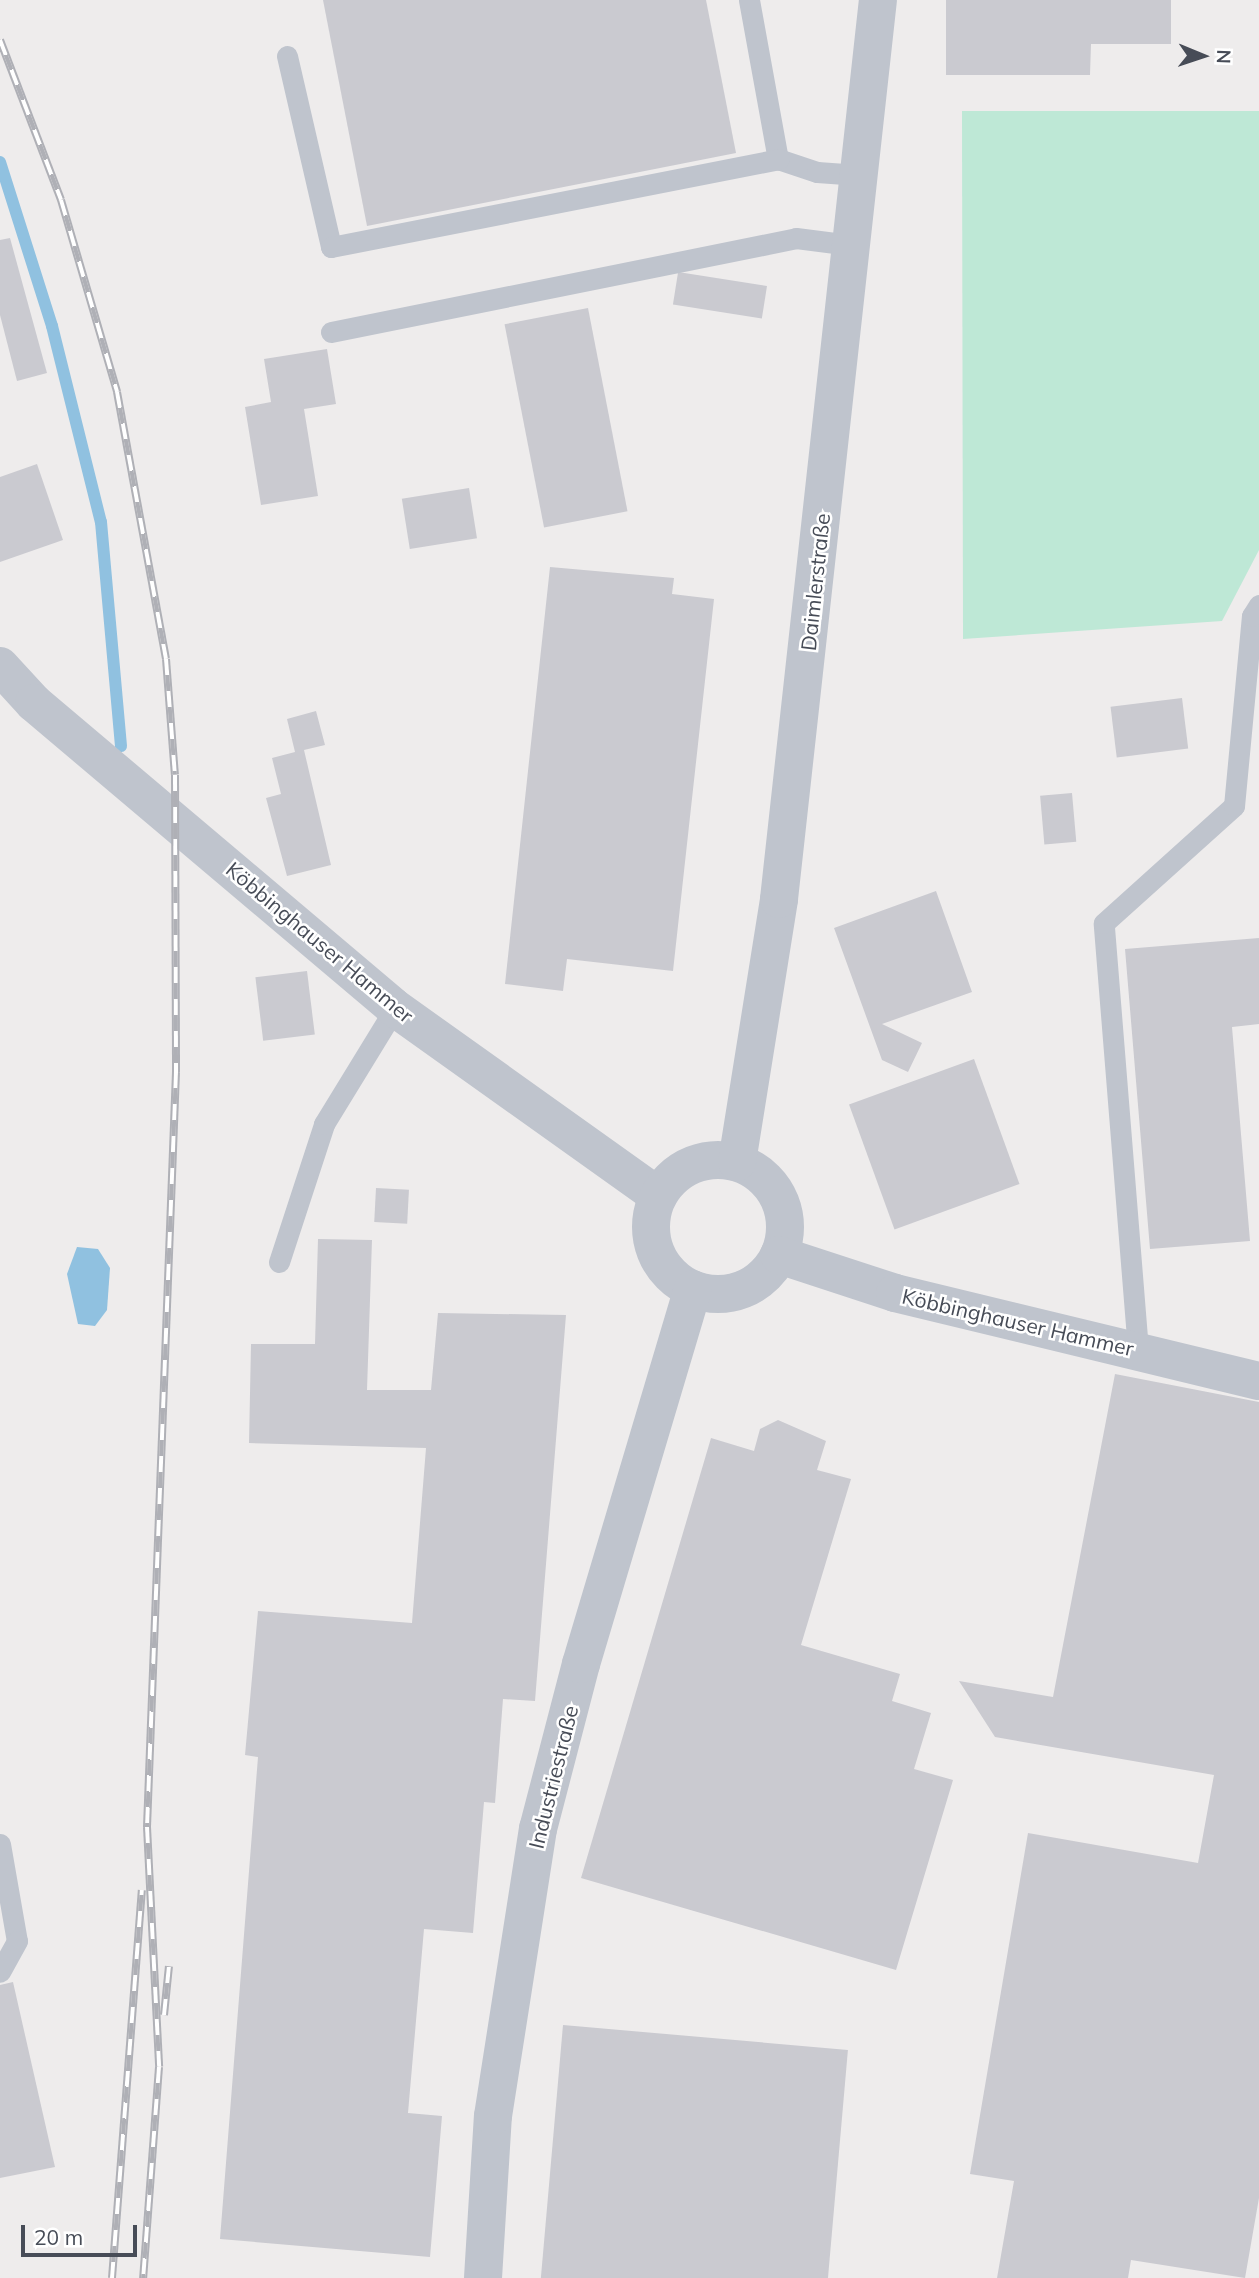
<!DOCTYPE html>
<html>
<head>
<meta charset="utf-8">
<style>
  body { margin:0 }
  #map { position:relative; width:1259px; height:2278px; overflow:hidden; background:#eeecec; font-family:Mulish,sans-serif }
  div>[style] { position:absolute }
  [style*='--x'] { left:calc(var(--x)*1px); top:calc(var(--y)*1px); width:calc(var(--w)*1px); rotate:calc(var(--a)*1deg) }
  .green>* { inset:0; background:#bee8d6 }
  .water>* { inset:0; background:#90c1e0 }
  .stream>* { height:12px; margin:-6px; padding:0 6px; transform-origin:6px; border-radius:6px; background:#90c1e0 }
  .building>* { inset:0; background:#cacad0; transform-origin:0 0 }
  .service>* { height:21px; margin:-10.5px; padding:0 10.5px; transform-origin:10.5px; border-radius:10.5px; background:#bfc4cd }
  .minor>* { height:38px; margin:-19px; padding:0 19px; transform-origin:19px; border-radius:19px; background:#bfc4cd }
  .minor>.ring { margin:-19px; padding:0; box-sizing:content-box; background:none; border:38px solid #bfc4cd; border-radius:50% }
  .rail>* { height:8px; margin-top:-4px; transform-origin:0; background:repeating-linear-gradient(90deg,#fff 0 16px,#afb0b6 0 32px); box-sizing:border-box; border-block:2px solid #afb0b6 }
  span { translate:-50% -50%; white-space:nowrap; text-align:center; line-height:1.15; -webkit-text-stroke:5px #fff; paint-order:stroke }
  .street-label { font-size:21px; color:#474c57 }
  .north { position:absolute; left:1168px; top:21px; width:70px; height:70px; -webkit-text-stroke:5px #fff; paint-order:stroke; rotate:92deg; font-size:19px; font-weight:700; line-height:28px; text-align:center; color:#474c57 }
  .north::after { content:''; display:block; margin:auto; width:24px; height:32px; background:#474c57; clip-path:polygon(50% 0,100% 100%,50% 72%,0 100%) }
  .scale { position:absolute; left:21px; top:2225px; width:116px; height:32px; box-sizing:border-box; border:4px solid #474c57; border-top:0; padding-left:9px; font-size:21px; line-height:24px; white-space:nowrap; color:#474c57; -webkit-text-stroke:5px #fff; paint-order:stroke }
</style>
</head>
<body>
<div id="map">
  <div class="green">
    <i style="clip-path:polygon(962px 111px,1259px 111px,1259px 550px,1222px 621px,963px 639px)"></i>
  </div>
  <div class="water">
    <i style="clip-path:polygon(77px 1247px,98px 1249px,110px 1268px,107px 1310px,95px 1326px,78px 1324px,67px 1274px)"></i>
  </div>
  <div class="stream">
    <i style="--x:0;--y:162;--w:172;--a:72.4"></i>
    <i style="--x:52;--y:326;--w:202;--a:76"></i>
    <i style="--x:101;--y:522;--w:225;--a:84.9"></i>
  </div>
  <div class="building">
    <i style="clip-path:polygon(323px 0,706px 0,736px 153px,367px 226px)"></i>
    <i style="clip-path:polygon(946px 0,1171px 0,1171px 44px,1091px 44px,1090px 75px,946px 75px)"></i>
    <i style="clip-path:polygon(10px 238px,47px 373px,17px 381px,0 315px,0 240px)"></i>
    <i style="left:767px;top:286px;width:33px;height:90px;rotate:99deg"></i>
    <i style="left:588px;top:308px;width:207px;height:85px;rotate:79deg"></i>
    <i style="clip-path:polygon(327px 349px,336px 404px,304px 409px,318px 496px,261px 505px,245px 407px,271px 402px,264px 359px)"></i>
    <i style="clip-path:polygon(37px 464px,63px 540px,0 562px,0 477px)"></i>
    <i style="left:469px;top:488px;width:51px;height:68px;rotate:81deg"></i>
    <i style="clip-path:polygon(550px 567px,674px 578px,672px 594px,714px 599px,673px 971px,567px 959px,563px 991px,505px 984px)"></i>
    <i style="left:1182px;top:698px;width:51px;height:72px;rotate:83deg"></i>
    <i style="clip-path:polygon(316px 711px,325px 745px,304px 750px,331px 865px,287px 876px,266px 798px,281px 794px,272px 758px,295px 752px,287px 719px)"></i>
    <i style="left:1072px;top:793px;width:49px;height:32px;rotate:85deg"></i>
    <i style="clip-path:polygon(936px 891px,972px 992px,882px 1024px,922px 1043px,908px 1072px,882px 1060px,834px 928px)"></i>
    <i style="clip-path:polygon(1259px 938px,1259px 1024px,1232px 1027px,1250px 1241px,1150px 1249px,1125px 949px)"></i>
    <i style="left:307px;top:971px;width:64px;height:52px;rotate:83deg"></i>
    <i style="left:974px;top:1059px;width:133px;height:133px;rotate:70deg"></i>
    <i style="left:376px;top:1188px;width:33px;height:34px;rotate:3deg"></i>
    <i style="clip-path:polygon(318px 1239px,372px 1240px,367px 1390px,431px 1390px,438px 1313px,566px 1315px,535px 1701px,503px 1699px,495px 1803px,484px 1802px,473px 1933px,424px 1929px,408px 2113px,442px 2116px,430px 2257px,220px 2239px,258px 1757px,245px 1755px,258px 1611px,412px 1623px,426px 1448px,249px 1443px,251px 1344px,315px 1344px)"></i>
    <i style="clip-path:polygon(1115px 1374px,1259px 1402px,1259px 2198px,1245px 2278px,1131px 2260px,1128px 2278px,997px 2278px,1014px 2181px,970px 2174px,1028px 1833px,1198px 1863px,1214px 1775px,995px 1737px,959px 1681px,1053px 1697px)"></i>
    <i style="clip-path:polygon(778px 1420px,826px 1441px,817px 1470px,851px 1479px,801px 1645px,900px 1674px,892px 1701px,931px 1713px,914px 1769px,953px 1780px,896px 1970px,581px 1878px,711px 1438px,754px 1451px,760px 1429px)"></i>
    <i style="clip-path:polygon(13px 1982px,55px 2167px,0 2178px,0 1985px)"></i>
    <i style="left:563px;top:2025px;width:286px;height:254px;rotate:5deg"></i>
  </div>
  <div class="service">
    <i style="--x:749;--y:0;--w:162;--a:79.7"></i>
    <i style="--x:778;--y:159;--w:41;--a:18.4"></i>
    <i style="--x:817;--y:172;--w:42;--a:4.1"></i>
    <i style="--x:287;--y:56;--w:196;--a:77"></i>
    <i style="--x:331;--y:247;--w:456;--a:-11.1"></i>
    <i style="--x:331;--y:332;--w:474;--a:-11.4"></i>
    <i style="--x:796;--y:238;--w:55;--a:7.3"></i>
    <i style="--x:279;--y:1262;--w:145;--a:-71.9"></i>
    <i style="--x:324;--y:1124;--w:136;--a:-58.5"></i>
    <i style="--x:1138;--y:1350;--w:428;--a:-94.6"></i>
    <i style="--x:1104;--y:923;--w:175;--a:-42"></i>
    <i style="--x:1234;--y:806;--w:191;--a:-84.6"></i>
    <i style="--x:1252;--y:616;--w:13;--a:-58"></i>
    <i style="--x:0;--y:1844;--w:98;--a:80.1"></i>
    <i style="--x:17;--y:1941;--w:35;--a:119"></i>
  </div>
  <div class="minor">
    <i style="--x:0;--y:666;--w:50;--a:47.4"></i>
    <i style="--x:34;--y:703;--w:469;--a:40.2"></i>
    <i style="--x:392;--y:1006;--w:327;--a:35.5"></i>
    <i class="ring" style="left:651px;top:1160px;width:96px;height:96px"></i>
    <i style="--x:737;--y:1162;--w:266;--a:-80.9"></i>
    <i style="--x:779;--y:899;--w:904;--a:-83.72"></i>
    <i style="--x:779;--y:1255;--w:122;--a:18.1"></i>
    <i style="--x:895;--y:1293;--w:374;--a:13.6"></i>
    <i style="--x:483;--y:2278;--w:162;--a:-86.5"></i>
    <i style="--x:493;--y:2116;--w:291;--a:-81.1"></i>
    <i style="--x:538;--y:1829;--w:171;--a:-75.4"></i>
    <i style="--x:581;--y:1664;--w:391;--a:-73.4"></i>
  </div>
  <div class="rail">
    <i style="--x:0;--y:40;--w:171;--a:69.1"></i>
    <i style="--x:61;--y:200;--w:200;--a:73.7"></i>
    <i style="--x:117;--y:392;--w:271;--a:79.6"></i>
    <i style="--x:166;--y:659;--w:116;--a:85.6"></i>
    <i style="--x:175;--y:775;--w:297;--a:89.8"></i>
    <i style="--x:176;--y:1072;--w:756;--a:92.2"></i>
    <i style="--x:147;--y:1827;--w:240;--a:87.1"></i>
    <i style="--x:159;--y:2067;--w:212;--a:94.3"></i>
    <i style="--x:164;--y:2015;--w:49;--a:-84.2"></i>
    <i style="--x:112;--y:2278;--w:389;--a:-85.6"></i>
  </div>
  <div class="street-label">
    <span style="left:815px;top:582px;rotate:-84deg">Daimlerstraße</span>
    <span style="left:320px;top:942px;rotate:40deg">Köbbinghauser Hammer</span>
    <span style="left:1018px;top:1322px;rotate:13deg">Köbbinghauser Hammer</span>
    <span style="left:553px;top:1777px;rotate:-76deg">Industriestraße</span>
  </div>
  <div class="north">N</div>
  <div class="scale">20 m</div>
</div>
</body>
</html>
